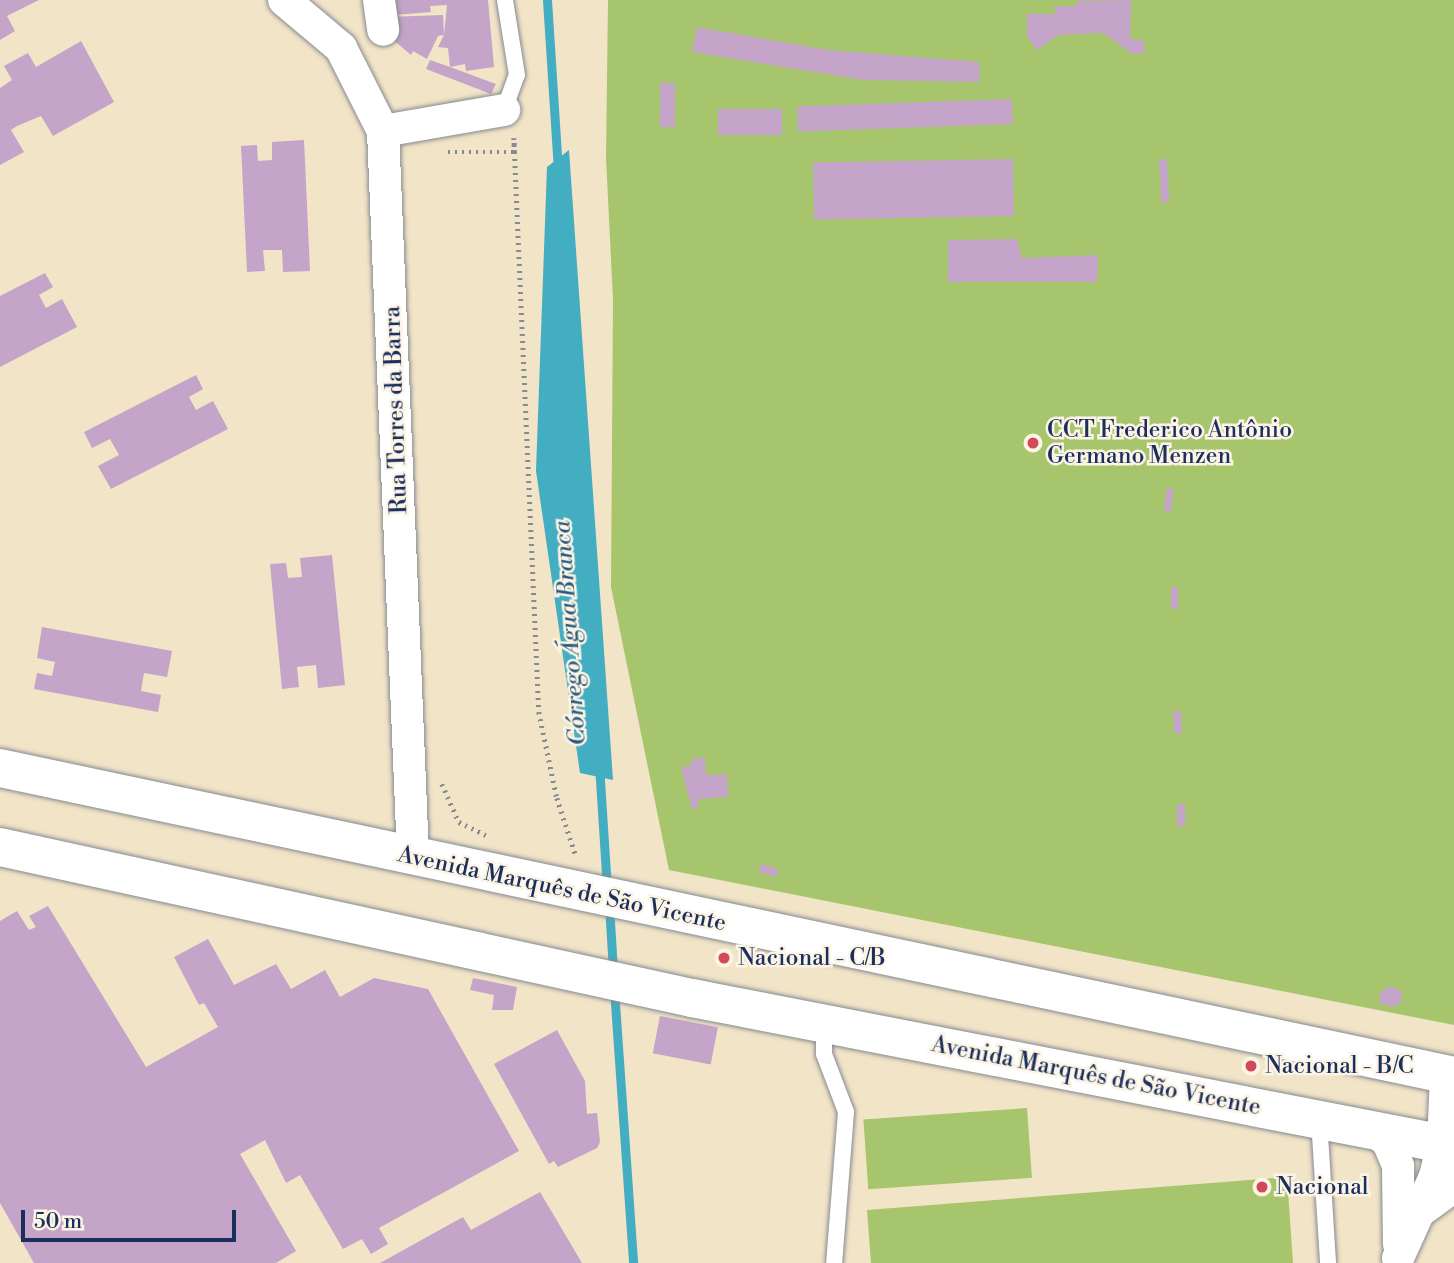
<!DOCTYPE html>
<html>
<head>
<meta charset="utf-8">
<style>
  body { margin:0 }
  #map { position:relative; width:1454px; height:1263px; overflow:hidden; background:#f2e4c7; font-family:"Libre Bodoni",serif }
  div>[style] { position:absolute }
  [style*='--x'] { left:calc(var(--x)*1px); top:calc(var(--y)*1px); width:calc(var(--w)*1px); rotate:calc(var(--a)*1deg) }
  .green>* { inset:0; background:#a7c56d; transform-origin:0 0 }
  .water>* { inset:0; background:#43adc2 }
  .stream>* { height:9px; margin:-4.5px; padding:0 4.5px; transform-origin:4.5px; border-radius:4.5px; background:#43adc2 }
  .building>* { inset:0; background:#c4a4c8; transform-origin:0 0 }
  .path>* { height:4.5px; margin-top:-2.25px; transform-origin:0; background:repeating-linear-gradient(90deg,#868a92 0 2px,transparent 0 7px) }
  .roads { filter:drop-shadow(0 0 2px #868a92) drop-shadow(0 0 2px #868a92) }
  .service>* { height:16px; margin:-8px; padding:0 8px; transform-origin:8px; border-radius:8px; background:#fff }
  .minor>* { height:32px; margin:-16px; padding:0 16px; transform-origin:16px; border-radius:16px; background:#fff }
  .primary>* { height:38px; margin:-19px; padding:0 19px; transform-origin:19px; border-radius:19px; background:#fff }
  .dots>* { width:19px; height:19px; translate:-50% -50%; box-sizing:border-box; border:4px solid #fcf5e5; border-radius:50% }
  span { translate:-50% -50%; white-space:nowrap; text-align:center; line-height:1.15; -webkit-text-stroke:5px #fcf5e5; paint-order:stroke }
  .street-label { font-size:23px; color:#1b2f5e }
  .poi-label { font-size:23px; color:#1b2f5e }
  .left { translate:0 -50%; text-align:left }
  .water-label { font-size:24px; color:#295b81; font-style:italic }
  .scale { position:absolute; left:21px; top:1210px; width:215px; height:32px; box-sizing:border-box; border:4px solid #1b2f5e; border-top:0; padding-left:9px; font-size:21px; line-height:24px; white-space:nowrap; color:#1b2f5e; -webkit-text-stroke:5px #fcf5e5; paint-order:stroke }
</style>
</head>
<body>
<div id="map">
  <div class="green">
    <i style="clip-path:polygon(608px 0,1454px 0,1454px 1025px,669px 870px,611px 587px,613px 300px,606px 158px)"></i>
    <i style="left:1027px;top:1108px;width:70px;height:164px;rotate:86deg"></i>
    <i style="clip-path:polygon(1287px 1177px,1293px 1263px,871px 1263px,867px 1210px)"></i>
  </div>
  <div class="water">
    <i style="clip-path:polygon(569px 150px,613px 780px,580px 773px,536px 471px,547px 167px)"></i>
  </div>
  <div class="stream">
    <i style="--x:547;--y:0;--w:168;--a:86.3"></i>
    <i style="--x:599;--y:765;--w:123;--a:86.3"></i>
    <i style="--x:609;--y:905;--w:66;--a:86.5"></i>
    <i style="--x:614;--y:989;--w:275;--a:86"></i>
  </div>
  <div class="building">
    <i style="clip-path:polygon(0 0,39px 0,7px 16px,15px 31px,0 40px)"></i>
    <i style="clip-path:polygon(395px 0,488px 0,494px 67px,466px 71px,465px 64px,450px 67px,496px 84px,491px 94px,426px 69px,430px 60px,450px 67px,448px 48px,438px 47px,444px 35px,438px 36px,427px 59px,413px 51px,411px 55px,391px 38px,387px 17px,443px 15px,444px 35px,447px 5px,430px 6px,431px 12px,395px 15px)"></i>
    <i style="clip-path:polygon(1131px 0,1130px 38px,1144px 41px,1145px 53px,1132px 54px,1104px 33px,1058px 35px,1037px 50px,1027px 36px,1027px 14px,1055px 14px,1055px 6px,1076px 6px,1076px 1px)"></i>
    <i style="clip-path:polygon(697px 27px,828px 50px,979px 62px,980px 82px,864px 80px,692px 52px)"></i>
    <i style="clip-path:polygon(81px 41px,114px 102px,53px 136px,41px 116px,17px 126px,11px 130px,24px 152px,0 165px,0 88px,12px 80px,4px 66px,28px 53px,36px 67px)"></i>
    <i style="left:660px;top:83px;width:15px;height:44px"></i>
    <i style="left:1012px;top:99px;width:25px;height:215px;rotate:88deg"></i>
    <i style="left:782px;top:109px;width:26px;height:64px;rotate:90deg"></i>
    <i style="clip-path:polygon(304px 140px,310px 271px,283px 272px,282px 250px,263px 250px,265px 271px,247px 272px,241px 146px,257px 145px,258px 161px,272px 160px,272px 142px)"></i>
    <i style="left:1013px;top:159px;width:57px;height:200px;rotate:89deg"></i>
    <i style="left:1167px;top:159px;width:43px;height:8px;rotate:87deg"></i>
    <i style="clip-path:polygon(1017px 239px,1022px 258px,1098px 255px,1097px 282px,948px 282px,948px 240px)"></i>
    <i style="clip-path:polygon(45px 273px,53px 287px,39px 295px,46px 308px,62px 299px,77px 327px,0 367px,0 296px)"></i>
    <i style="clip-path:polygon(196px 375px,203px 389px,189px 397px,196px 410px,213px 401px,228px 429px,111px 489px,98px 466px,119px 455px,110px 439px,92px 448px,84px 432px)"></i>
    <i style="left:1167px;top:488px;width:7px;height:23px;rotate:8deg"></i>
    <i style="clip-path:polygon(332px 555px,345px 685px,318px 688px,316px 665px,297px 667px,299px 687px,282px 689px,270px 564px,286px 563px,288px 578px,302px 577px,300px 558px)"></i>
    <i style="left:1171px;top:587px;width:7px;height:22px"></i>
    <i style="clip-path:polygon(42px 627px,172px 651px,167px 677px,144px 673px,141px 691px,161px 695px,158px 712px,34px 689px,37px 673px,52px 676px,55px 662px,37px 658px)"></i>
    <i style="left:1181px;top:711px;width:22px;height:8px;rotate:87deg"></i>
    <i style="clip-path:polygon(705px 758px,706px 775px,727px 774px,728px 797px,698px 799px,698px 808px,692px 809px,681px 767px,691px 766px,691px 759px)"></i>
    <i style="left:1177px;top:804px;width:8px;height:22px"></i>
    <i style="left:761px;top:864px;width:18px;height:8px;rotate:16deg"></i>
    <i style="clip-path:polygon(48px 906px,146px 1067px,218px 1027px,204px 1003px,199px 1005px,174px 957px,208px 939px,234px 985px,276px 964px,291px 989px,325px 970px,340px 997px,374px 978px,428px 989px,519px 1151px,379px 1228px,388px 1244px,371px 1254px,362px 1239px,343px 1249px,300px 1175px,286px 1183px,265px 1140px,240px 1154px,296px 1251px,276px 1263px,34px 1263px,0 1203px,0 921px,17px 911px,29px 930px,36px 927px,29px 916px)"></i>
    <i style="clip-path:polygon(473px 978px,517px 987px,513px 1010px,492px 1010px,494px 995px,470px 990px)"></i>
    <i style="clip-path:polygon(1391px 986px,1401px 991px,1402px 1002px,1392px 1007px,1380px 1003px,1380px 992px)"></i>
    <i style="left:660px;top:1016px;width:59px;height:38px;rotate:11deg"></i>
    <i style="clip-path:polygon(557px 1030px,585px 1081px,587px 1114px,597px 1113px,600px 1142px,597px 1148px,558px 1167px,554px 1161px,549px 1164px,494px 1064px)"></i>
    <i style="clip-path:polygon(540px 1192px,582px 1263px,380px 1263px,463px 1217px,471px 1230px)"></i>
  </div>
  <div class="path">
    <i style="--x:514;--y:138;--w:575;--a:87.51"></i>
    <i style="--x:539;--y:712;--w:88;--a:78.2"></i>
    <i style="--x:557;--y:798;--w:61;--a:71.9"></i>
    <i style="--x:448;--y:152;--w:66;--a:0"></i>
    <i style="--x:514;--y:152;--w:14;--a:-90"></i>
    <i style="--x:442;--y:784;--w:42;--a:65.9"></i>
    <i style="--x:459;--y:822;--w:30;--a:26"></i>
  </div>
  <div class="roads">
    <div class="service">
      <i style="--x:504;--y:110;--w:37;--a:-70"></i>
      <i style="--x:517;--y:75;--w:76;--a:-99.1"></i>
      <i style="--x:824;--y:1023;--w:31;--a:90"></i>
      <i style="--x:824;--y:1054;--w:62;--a:69.2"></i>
      <i style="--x:846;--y:1112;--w:151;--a:94.5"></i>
      <i style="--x:1319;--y:1119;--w:144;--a:86.4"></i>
    </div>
    <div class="minor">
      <i style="--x:284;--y:0;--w:75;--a:40.1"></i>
      <i style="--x:341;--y:48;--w:93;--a:63.2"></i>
      <i style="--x:383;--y:131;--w:727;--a:87.63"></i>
      <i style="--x:379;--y:0;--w:30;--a:82"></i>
      <i style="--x:383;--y:131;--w:123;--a:-9.8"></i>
      <i style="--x:1375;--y:1131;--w:17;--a:40"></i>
      <i style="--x:1388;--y:1142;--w:26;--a:67"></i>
      <i style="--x:1398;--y:1166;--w:78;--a:89.3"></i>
      <i style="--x:1398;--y:1258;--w:90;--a:-65.7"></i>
      <i style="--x:1435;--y:1176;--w:33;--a:-76"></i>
      <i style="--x:1443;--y:1144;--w:70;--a:-87.5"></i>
    </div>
    <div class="primary">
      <i style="--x:0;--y:768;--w:1486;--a:11.96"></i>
      <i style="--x:0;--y:847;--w:708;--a:12.31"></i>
      <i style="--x:692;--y:998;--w:776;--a:10.99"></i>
      <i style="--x:1422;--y:1206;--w:39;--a:-36"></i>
    </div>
  </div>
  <div class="dots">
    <i style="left:1033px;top:443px;background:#d1495b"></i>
    <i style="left:724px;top:958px;background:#d1495b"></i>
    <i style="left:1251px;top:1066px;background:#d1495b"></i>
    <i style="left:1262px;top:1187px;background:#d1495b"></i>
  </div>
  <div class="street-label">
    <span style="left:396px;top:410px;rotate:-92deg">Rua Torres da Barra</span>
    <span style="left:562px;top:889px;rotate:12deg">Avenida Marquês de São Vicente</span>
    <span style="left:1096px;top:1076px;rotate:11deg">Avenida Marquês de São Vicente</span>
  </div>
  <div class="poi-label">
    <span class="left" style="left:1047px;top:443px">CCT Frederico Antônio<br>Germano Menzen</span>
    <span class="left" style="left:738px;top:958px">Nacional - C/B</span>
    <span class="left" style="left:1265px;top:1066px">Nacional - B/C</span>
    <span class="left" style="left:1276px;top:1187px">Nacional</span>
  </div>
  <div class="water-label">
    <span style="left:571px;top:633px;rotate:-94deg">Córrego Água Branca</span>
  </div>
  <div class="scale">50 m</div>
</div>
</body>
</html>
